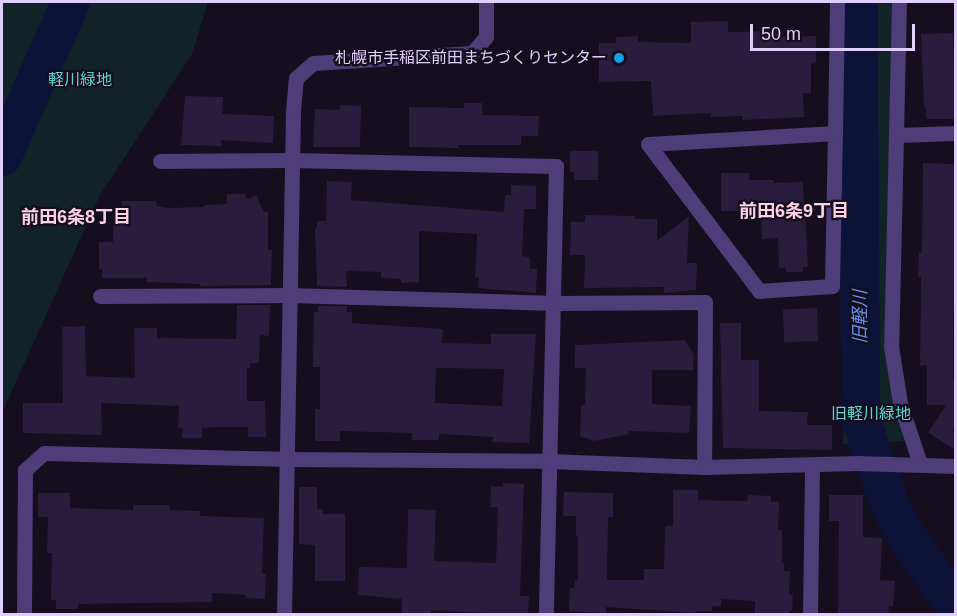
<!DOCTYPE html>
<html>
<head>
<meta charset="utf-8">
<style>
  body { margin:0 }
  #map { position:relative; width:957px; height:616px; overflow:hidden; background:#140e1e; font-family:Arial,"Noto Sans JP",sans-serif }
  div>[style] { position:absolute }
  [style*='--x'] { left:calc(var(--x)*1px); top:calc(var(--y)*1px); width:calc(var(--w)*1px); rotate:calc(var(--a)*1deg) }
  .green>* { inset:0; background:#122327 }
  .river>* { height:39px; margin:-19.5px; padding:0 19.5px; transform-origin:19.5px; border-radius:19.5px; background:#0d1338 }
  .building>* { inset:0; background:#2a1c3d; transform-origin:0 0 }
  .minor>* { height:15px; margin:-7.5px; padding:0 7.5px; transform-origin:7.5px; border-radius:7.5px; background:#4d3d79 }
  .dots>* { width:16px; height:16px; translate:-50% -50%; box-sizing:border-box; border:3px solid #140e1e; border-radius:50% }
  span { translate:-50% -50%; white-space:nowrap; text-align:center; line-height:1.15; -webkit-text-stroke:4.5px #140e1e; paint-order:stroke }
  .poi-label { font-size:16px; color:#decffb }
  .right { translate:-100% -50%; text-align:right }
  .park-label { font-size:16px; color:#63d3d1 }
  .neighbourhood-label { font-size:18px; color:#fbd1e2; font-weight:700 }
  .water-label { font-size:18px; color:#6792f1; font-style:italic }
  .frame { position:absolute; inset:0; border:3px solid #decffb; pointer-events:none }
  .scale { position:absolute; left:750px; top:24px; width:165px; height:27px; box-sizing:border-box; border:3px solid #decffb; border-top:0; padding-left:8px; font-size:18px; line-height:21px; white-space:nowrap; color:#decffb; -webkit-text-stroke:4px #140e1e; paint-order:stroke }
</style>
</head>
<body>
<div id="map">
  <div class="green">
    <i style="clip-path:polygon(2px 2px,208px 2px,192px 54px,100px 195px,2px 413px)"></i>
    <i style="clip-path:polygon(848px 2px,893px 2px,886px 357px,907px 441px,843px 444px)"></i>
  </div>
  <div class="river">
    <i style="--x:858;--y:2;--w:415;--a:89.7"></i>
    <i style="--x:860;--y:417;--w:91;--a:71.4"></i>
    <i style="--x:889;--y:503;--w:35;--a:63"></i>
    <i style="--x:905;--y:534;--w:90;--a:55.4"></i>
    <i style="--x:2;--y:156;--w:168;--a:-66.2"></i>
  </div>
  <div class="building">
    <i style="clip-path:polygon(728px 21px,728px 32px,779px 31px,782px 37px,816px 36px,816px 63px,811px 64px,811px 93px,803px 93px,804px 117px,743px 120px,742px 116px,711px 117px,711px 113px,653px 116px,651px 81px,599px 82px,599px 43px,616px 43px,616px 37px,638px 36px,638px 42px,691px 43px,691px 22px)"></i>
    <i style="clip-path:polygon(953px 33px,956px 119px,926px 119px,926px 107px,924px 107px,921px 34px)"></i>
    <i style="clip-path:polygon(185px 96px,223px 97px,222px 114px,274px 116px,273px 143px,221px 140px,221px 146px,181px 145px)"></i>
    <i style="clip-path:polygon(464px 103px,482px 103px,482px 115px,539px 116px,538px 136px,521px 136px,521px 145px,458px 145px,458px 148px,409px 147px,409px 107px,464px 108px)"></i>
    <i style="clip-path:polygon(340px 105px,361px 106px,360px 147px,313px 147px,315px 109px,340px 110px)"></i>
    <i style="clip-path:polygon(570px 151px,598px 151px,598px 180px,574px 180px,574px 172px,570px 172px)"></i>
    <i style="clip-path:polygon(923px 163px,956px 164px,953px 339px,953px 380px,956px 380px,956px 424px,953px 429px,956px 450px,928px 433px,946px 405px,927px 405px,927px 365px,920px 366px,921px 277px,918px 277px,919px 253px,922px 253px)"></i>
    <i style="clip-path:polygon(721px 173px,749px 173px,749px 180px,774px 180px,774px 183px,803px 182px,808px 267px,803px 267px,803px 272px,786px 272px,786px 268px,779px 268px,778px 238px,762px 239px,761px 211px,721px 211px)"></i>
    <i style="clip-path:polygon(327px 181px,352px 182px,351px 200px,504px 212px,505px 195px,511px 195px,511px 185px,536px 186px,536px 209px,524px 209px,522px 256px,530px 257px,530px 269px,537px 269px,536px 293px,478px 288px,479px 278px,475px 277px,477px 234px,419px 231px,419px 282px,401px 283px,401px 279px,381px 278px,381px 272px,346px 271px,347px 287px,317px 286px,315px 228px,317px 228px,317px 221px,326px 221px)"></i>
    <i style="clip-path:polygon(227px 194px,244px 194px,247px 199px,256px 195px,264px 212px,268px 212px,268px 250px,272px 250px,271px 285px,200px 286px,200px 284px,147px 282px,147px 278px,102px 278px,102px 269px,99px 269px,99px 242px,113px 242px,113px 215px,122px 215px,122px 201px,156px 201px,157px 206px,168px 208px,204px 207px,205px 205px,227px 204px)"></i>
    <i style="clip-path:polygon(585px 215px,635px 216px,635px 219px,657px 219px,657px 241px,689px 216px,687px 263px,697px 263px,696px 290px,664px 293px,664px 287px,584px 288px,585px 255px,570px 255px,571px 222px,585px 222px)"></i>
    <i style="clip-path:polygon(237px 305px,270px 305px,269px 336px,260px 335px,259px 363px,250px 363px,250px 368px,247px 368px,247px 401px,265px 401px,266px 437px,248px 437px,248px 427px,215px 427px,202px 428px,202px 438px,182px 438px,183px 428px,178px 428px,179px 406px,101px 403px,102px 435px,23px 433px,23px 403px,63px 403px,62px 327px,85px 326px,86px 376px,135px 378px,134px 328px,157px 328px,157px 338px,236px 339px)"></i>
    <i style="clip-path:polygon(evenodd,318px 306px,347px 306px,347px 312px,352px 312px,352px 323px,443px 329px,442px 343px,491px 344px,491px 334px,536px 334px,529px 443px,492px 442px,493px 437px,439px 434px,439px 440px,412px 440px,412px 433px,340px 431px,340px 441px,315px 441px,315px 409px,320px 409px,320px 367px,313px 367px,314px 312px,318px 312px,318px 306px,436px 368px,504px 369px,502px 406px,435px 403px,436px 368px)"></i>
    <i style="left:817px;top:308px;width:33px;height:34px;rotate:88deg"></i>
    <i style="clip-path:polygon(720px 323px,741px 323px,741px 360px,759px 360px,759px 411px,808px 412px,807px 425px,832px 425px,832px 450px,723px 448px)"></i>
    <i style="clip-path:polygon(685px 340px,694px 355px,693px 370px,652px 370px,652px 404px,691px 406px,689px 433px,629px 431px,629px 434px,594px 441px,580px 436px,581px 405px,585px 405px,586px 368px,575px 368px,575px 345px)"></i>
    <i style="clip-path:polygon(503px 483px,524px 484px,520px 596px,529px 596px,528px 615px,431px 610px,431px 615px,402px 615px,402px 599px,358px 595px,359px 567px,407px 568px,408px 509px,436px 510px,434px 561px,496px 563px,498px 507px,490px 507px,491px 486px,503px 487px)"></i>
    <i style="clip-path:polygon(299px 487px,317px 487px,317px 509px,323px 509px,323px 514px,345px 514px,345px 581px,315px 581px,315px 545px,299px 544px)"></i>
    <i style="clip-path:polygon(673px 490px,698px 490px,698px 500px,747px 501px,748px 495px,771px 496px,771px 502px,779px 502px,778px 530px,782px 530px,782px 563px,784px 563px,784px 571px,790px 571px,789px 594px,793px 594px,792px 611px,789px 611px,789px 615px,755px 615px,755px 601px,721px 599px,721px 606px,712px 606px,712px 611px,696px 611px,696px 613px,606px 607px,606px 613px,569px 611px,570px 588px,574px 588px,575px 580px,578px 580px,578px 536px,576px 536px,576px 516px,563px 516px,564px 492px,613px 493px,613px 517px,608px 517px,607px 580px,644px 580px,644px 569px,664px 569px,665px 526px,673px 526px)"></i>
    <i style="clip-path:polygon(38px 493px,70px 493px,70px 508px,133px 510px,133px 505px,170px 505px,170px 510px,200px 511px,200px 516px,264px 518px,262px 573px,266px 574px,265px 599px,246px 598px,246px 595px,212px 593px,212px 602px,78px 604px,78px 609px,56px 609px,56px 600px,51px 600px,52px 553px,47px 553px,48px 517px,38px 517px)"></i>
    <i style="clip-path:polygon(829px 495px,863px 495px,863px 537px,882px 538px,880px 580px,895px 581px,893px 606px,889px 606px,888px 615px,838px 615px,839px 521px,829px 521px)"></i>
  </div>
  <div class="minor">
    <i style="--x:899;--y:2;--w:344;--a:91.3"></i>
    <i style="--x:891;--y:346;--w:58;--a:81"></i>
    <i style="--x:900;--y:403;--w:64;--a:71.8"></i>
    <i style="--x:835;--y:133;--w:187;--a:176.6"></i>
    <i style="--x:648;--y:144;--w:184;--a:52.9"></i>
    <i style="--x:759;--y:291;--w:73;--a:-3.9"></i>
    <i style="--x:832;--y:286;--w:153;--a:-88.9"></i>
    <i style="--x:835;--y:133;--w:131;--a:-89.1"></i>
    <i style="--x:896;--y:135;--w:60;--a:-1.9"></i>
    <i style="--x:160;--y:161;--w:132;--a:-0.4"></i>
    <i style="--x:292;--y:160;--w:264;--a:1.3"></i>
    <i style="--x:556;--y:166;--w:448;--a:91.3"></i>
    <i style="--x:100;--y:296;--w:189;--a:-0.3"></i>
    <i style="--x:289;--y:295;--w:266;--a:1.7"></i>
    <i style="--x:555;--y:303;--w:150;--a:-0.4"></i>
    <i style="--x:705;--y:302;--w:165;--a:90.3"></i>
    <i style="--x:24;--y:614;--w:144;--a:-89.6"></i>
    <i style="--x:25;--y:470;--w:25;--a:-42"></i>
    <i style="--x:44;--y:453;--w:243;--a:1.4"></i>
    <i style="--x:287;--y:459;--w:262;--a:0.4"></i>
    <i style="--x:549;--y:461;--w:155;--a:2.2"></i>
    <i style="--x:704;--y:467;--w:153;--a:-1.5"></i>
    <i style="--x:857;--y:463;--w:99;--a:1.7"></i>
    <i style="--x:284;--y:614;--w:503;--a:-88.97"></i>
    <i style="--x:293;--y:111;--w:33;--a:-85"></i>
    <i style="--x:296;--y:78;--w:23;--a:-41"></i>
    <i style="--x:313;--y:63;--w:159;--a:-3.6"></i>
    <i style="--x:472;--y:53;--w:21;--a:-49"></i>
    <i style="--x:486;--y:37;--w:35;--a:-90"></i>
    <i style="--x:810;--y:614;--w:149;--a:-89.2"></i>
  </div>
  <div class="dots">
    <i style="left:619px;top:58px;background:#159ee1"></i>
  </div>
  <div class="poi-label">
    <span class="right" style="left:607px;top:58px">札幌市手稲区前田まちづくりセンター</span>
  </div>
  <div class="park-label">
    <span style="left:80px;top:80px">軽川緑地</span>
    <span style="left:871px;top:414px">旧軽川緑地</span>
  </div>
  <div class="neighbourhood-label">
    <span style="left:794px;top:211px">前田6条9丁目</span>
    <span style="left:76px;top:217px">前田6条8丁目</span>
  </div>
  <div class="water-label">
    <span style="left:860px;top:317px;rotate:-90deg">旧軽川</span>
  </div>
  <div class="frame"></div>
  <div class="scale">50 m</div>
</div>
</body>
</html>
